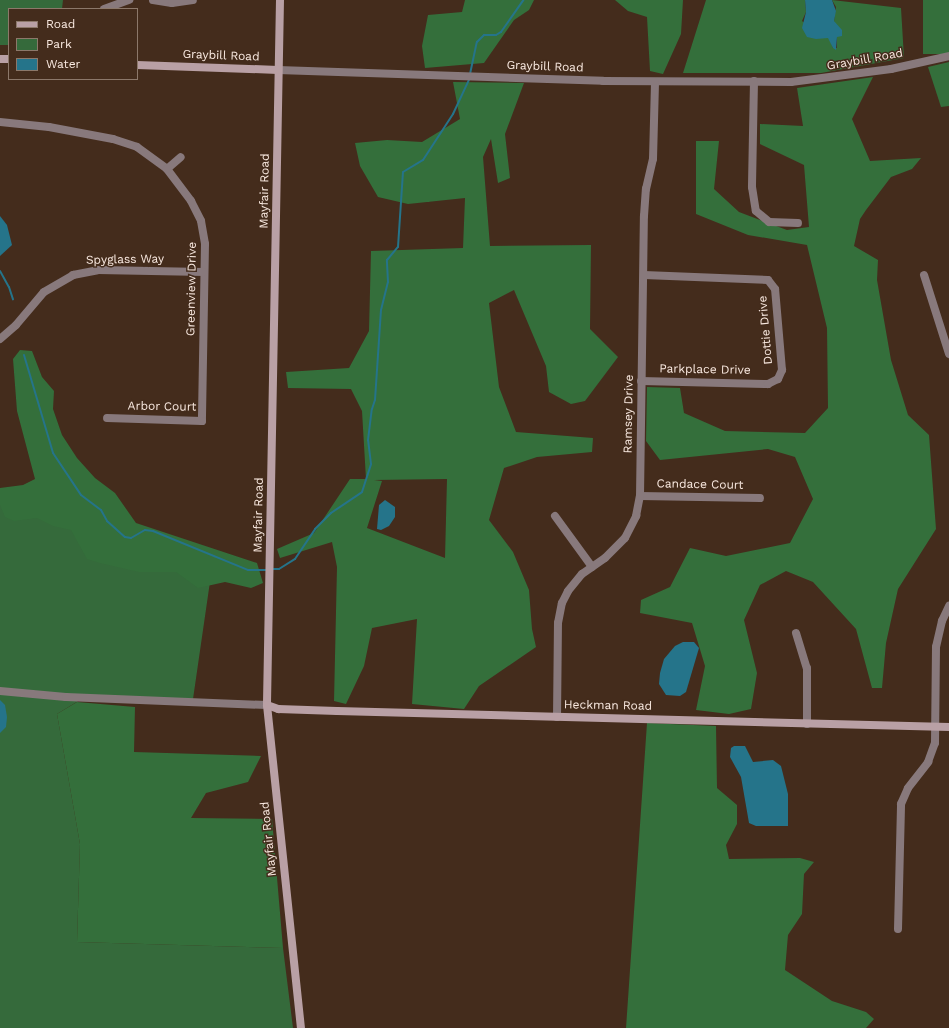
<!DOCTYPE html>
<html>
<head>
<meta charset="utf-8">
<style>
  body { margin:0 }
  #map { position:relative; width:949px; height:1028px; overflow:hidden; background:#442c1c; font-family:"Work Sans",sans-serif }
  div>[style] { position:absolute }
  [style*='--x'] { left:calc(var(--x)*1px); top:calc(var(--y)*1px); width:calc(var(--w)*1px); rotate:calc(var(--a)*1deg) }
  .green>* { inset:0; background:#356a3b }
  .forest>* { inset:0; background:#346f3b; transform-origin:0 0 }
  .water>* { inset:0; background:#25748a }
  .stream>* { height:2px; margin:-1px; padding:0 1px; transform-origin:1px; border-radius:1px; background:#25748a }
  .street>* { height:8px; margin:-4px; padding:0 4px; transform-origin:4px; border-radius:4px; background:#88797c }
  .secondary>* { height:8px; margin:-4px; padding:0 4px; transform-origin:4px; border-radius:4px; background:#b9a0a5 }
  span { translate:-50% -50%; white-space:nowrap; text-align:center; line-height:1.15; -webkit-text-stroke:3px #442c1c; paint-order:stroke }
  .street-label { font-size:12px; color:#f9e9e0 }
  .legend { position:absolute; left:8px; top:8px; width:130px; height:72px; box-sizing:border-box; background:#442c1c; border:1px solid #8c786a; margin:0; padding:5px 7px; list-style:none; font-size:12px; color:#f9e9e0 }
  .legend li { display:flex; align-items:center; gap:8px; height:20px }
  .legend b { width:20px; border:1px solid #8c786a }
</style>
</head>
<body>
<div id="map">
  <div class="green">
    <i style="clip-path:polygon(0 0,63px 0,62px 9px,9px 9px,9px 45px,0 45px)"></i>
    <i style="clip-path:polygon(0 496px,213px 561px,193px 699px,88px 695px,57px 714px,80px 844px,77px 942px,283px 948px,293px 1028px,0 1028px)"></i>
  </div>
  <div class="forest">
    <i style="clip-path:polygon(465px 0,534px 0,529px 10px,514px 20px,484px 63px,425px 68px,422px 46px,428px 15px,462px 12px)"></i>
    <i style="clip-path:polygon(615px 0,683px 0,681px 34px,663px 74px,650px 71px,647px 17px,628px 11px)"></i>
    <i style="clip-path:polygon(706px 0,805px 0,806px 12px,802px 21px,823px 37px,829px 38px,833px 48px,837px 48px,837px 37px,834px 21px,836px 7px,832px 0,901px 8px,904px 58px,821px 73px,683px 73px)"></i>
    <i style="left:923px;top:0;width:26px;height:54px"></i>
    <i style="clip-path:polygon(949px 62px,949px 106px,941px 107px,928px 67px)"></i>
    <i style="clip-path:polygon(873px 77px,852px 119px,870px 161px,921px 158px,912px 169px,891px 177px,866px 210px,860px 219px,854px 246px,878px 260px,877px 280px,891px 360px,908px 415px,929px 435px,936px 529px,898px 589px,886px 643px,882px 688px,872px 688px,856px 629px,813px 582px,786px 571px,760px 585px,744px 620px,757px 673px,751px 709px,729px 714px,696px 710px,705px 666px,692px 623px,640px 613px,641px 600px,670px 587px,690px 548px,726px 556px,790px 543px,813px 499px,795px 457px,768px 449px,660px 460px,646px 441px,647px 387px,680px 388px,684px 413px,725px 431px,805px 433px,828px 408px,827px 328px,807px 245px,748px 235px,696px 214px,696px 141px,719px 141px,714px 189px,739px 212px,787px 230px,809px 227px,804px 165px,760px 144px,760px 124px,803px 126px,797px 88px)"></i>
    <i style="clip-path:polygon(evenodd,453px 82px,524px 83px,505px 134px,510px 178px,498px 183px,491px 139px,483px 157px,490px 246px,591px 245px,590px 329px,618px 357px,585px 401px,571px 404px,549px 392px,546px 366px,514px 290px,489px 303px,499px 387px,516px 432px,593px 438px,592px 452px,537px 457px,504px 468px,489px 520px,513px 552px,529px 590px,532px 629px,536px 647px,479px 686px,464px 709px,412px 704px,417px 619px,372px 628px,364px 666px,346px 704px,334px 701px,337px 567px,332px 542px,280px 558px,277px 549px,314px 533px,350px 479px,366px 479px,362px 411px,351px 389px,288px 388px,286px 372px,349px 368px,369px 331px,371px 251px,463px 248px,465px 198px,408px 204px,378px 197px,360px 166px,355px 143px,387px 140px,422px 142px,460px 119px,453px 82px,374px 480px,447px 479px,445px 558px,367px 528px,382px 481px,374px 480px)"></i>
    <i style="clip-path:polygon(20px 350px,32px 351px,42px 377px,54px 391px,53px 409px,62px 435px,77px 458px,95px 478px,115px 493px,136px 523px,257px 563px,263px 583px,251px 588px,225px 582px,198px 588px,176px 572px,139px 572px,100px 563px,87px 559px,71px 530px,53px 526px,37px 518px,14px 521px,5px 517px,0 505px,0 488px,23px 485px,35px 479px,17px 411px,13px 359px)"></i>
    <i style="clip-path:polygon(77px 702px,135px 707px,134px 752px,261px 756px,248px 782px,206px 793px,191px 818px,272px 819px,283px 948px,77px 942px,80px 844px,57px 714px)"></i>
    <i style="clip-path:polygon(647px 723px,716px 726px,717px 788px,737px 805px,737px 824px,726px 845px,729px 859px,800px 858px,814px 862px,804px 874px,802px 914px,788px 935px,785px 970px,832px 1001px,866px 1012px,874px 1019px,866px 1028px,626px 1028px)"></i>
  </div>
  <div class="water">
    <i style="clip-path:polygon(805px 0,832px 0,836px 11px,834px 21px,842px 30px,842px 36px,837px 37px,836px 50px,833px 48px,828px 38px,816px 39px,807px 37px,802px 28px,806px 12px)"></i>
    <i style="clip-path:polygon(0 216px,7px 225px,12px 245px,0 256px)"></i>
    <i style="clip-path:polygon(385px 500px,395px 507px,395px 517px,389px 526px,381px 530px,377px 529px,379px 505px)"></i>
    <i style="clip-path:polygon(683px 642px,694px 642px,699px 648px,686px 692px,680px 696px,666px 695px,659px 684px,660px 673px,664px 659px,675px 646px)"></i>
    <i style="clip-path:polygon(0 700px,5px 705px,7px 717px,6px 727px,0 733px)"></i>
    <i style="clip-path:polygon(734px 746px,745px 746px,753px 762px,773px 760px,781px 766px,788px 794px,788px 826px,756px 826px,749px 823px,741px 777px,730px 757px,731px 748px)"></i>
  </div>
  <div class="stream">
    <i style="--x:470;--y:74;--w:33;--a:-78"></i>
    <i style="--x:477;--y:42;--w:10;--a:-45"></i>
    <i style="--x:484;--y:35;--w:12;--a:0"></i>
    <i style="--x:496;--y:35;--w:6;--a:-31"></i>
    <i style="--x:501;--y:32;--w:39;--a:-55"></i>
    <i style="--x:0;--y:271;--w:18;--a:61"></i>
    <i style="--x:9;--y:287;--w:13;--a:72"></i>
    <i style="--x:24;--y:355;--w:102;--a:73.5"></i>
    <i style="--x:53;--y:453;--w:50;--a:56.3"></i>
    <i style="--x:81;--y:495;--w:25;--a:37"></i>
    <i style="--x:101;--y:510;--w:13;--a:61"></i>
    <i style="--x:107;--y:521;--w:24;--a:42"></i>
    <i style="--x:125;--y:537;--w:6;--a:9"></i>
    <i style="--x:131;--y:538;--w:16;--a:-30"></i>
    <i style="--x:145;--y:530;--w:8;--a:7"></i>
    <i style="--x:153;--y:531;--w:103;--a:22.3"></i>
    <i style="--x:248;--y:570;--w:19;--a:0"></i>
    <i style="--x:271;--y:569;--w:8;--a:0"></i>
    <i style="--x:279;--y:569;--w:19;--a:-32"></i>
    <i style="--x:295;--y:559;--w:36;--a:-56"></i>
    <i style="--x:315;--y:529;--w:23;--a:-45"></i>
    <i style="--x:331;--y:513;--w:37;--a:-34"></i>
    <i style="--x:362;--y:492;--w:29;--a:-72"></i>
    <i style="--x:371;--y:464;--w:24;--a:-97"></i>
    <i style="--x:368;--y:440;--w:31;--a:-83"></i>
    <i style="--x:372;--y:409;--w:9;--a:-72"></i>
    <i style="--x:375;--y:400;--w:90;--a:-86.2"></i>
    <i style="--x:381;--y:310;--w:29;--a:-76"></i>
    <i style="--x:388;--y:282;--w:22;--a:-93"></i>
    <i style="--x:387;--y:260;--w:17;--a:-50"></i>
    <i style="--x:398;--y:247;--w:75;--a:-86.2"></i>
    <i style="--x:403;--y:172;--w:23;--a:-31"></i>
    <i style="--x:423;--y:160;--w:55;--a:-56.9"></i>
    <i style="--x:453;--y:114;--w:38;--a:-65"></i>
  </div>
  <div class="street">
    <i style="--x:153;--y:0;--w:19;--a:9"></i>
    <i style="--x:172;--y:3;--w:21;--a:-8"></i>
    <i style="--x:104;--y:9;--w:27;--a:-20"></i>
    <i style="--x:278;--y:70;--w:325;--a:1.9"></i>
    <i style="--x:603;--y:81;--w:188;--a:0.3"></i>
    <i style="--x:791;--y:82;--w:101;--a:-7.4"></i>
    <i style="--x:891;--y:69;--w:59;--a:-12.6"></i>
    <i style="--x:754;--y:81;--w:106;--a:91.1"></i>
    <i style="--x:752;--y:187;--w:24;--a:81"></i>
    <i style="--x:756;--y:211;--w:17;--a:40"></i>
    <i style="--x:769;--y:222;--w:29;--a:2"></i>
    <i style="--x:0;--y:122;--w:49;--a:5.8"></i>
    <i style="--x:49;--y:127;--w:65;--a:10.6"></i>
    <i style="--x:113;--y:139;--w:25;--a:18"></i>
    <i style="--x:137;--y:147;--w:37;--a:36"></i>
    <i style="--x:167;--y:169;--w:40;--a:53"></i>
    <i style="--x:191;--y:201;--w:22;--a:63"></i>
    <i style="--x:201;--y:221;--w:23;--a:80"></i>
    <i style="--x:205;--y:244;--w:177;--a:91"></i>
    <i style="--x:202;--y:421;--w:95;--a:-178.2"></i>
    <i style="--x:167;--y:169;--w:18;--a:-41"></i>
    <i style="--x:924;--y:275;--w:83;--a:72.4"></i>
    <i style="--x:0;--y:339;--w:21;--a:-41"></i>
    <i style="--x:16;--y:325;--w:43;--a:-49.7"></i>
    <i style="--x:44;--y:292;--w:34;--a:-30"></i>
    <i style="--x:73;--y:275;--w:25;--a:-11"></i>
    <i style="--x:98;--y:270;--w:106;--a:1.1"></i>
    <i style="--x:641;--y:381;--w:127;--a:1.4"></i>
    <i style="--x:768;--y:384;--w:11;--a:-27"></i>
    <i style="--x:778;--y:379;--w:10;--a:-66"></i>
    <i style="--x:782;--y:370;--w:81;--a:-94.9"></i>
    <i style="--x:775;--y:289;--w:11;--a:-128"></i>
    <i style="--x:768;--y:280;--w:124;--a:-177.7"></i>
    <i style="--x:640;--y:496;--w:120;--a:1"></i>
    <i style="--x:555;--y:516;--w:63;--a:54"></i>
    <i style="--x:796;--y:633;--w:37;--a:73"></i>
    <i style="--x:807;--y:668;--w:56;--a:90"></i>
    <i style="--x:0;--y:691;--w:66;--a:5.2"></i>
    <i style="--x:66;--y:697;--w:201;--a:2.3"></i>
    <i style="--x:557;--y:717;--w:94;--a:-89.4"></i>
    <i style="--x:558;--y:623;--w:20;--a:-79"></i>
    <i style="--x:562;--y:603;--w:13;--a:-63"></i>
    <i style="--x:568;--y:591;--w:22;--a:-51"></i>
    <i style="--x:582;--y:574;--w:28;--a:-35"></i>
    <i style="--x:605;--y:558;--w:28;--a:-45"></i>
    <i style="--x:625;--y:538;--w:25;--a:-63"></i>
    <i style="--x:636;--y:516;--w:20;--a:-79"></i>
    <i style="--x:640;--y:496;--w:280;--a:-89.2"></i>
    <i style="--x:644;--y:216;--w:27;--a:-86"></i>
    <i style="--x:646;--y:189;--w:31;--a:-77"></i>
    <i style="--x:653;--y:159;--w:77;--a:-88.5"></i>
    <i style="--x:898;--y:929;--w:125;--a:-88.6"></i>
    <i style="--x:901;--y:804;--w:17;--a:-66"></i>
    <i style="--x:908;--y:788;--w:33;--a:-52"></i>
    <i style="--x:928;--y:762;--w:20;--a:-70"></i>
    <i style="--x:935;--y:743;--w:96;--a:-89.4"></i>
    <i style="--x:936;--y:647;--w:27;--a:-77"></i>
    <i style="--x:942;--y:621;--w:17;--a:-65"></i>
  </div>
  <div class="secondary">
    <i style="--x:280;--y:0;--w:705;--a:91.06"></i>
    <i style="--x:267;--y:705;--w:325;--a:84"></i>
    <i style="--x:0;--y:59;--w:9;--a:0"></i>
    <i style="--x:137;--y:65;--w:141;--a:2"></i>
    <i style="--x:267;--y:705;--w:12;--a:20"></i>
    <i style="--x:278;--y:709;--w:59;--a:1.9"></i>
    <i style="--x:337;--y:711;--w:612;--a:1.5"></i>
  </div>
  <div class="street-label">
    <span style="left:221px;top:56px;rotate:2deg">Graybill Road</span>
    <span style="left:865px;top:60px;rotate:-10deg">Graybill Road</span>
    <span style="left:545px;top:67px;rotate:2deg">Graybill Road</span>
    <span style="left:265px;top:191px;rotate:-89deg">Mayfair Road</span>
    <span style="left:125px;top:260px;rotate:-1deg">Spyglass Way</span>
    <span style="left:192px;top:289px;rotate:-89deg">Greenview Drive</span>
    <span style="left:766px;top:330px;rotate:-95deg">Dottie Drive</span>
    <span style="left:705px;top:370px;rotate:1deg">Parkplace Drive</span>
    <span style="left:162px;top:407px;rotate:1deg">Arbor Court</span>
    <span style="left:629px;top:414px;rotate:-89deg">Ramsey Drive</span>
    <span style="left:700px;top:485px;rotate:1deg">Candace Court</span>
    <span style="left:259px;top:515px;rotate:-89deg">Mayfair Road</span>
    <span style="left:608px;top:706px;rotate:1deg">Heckman Road</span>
    <span style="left:269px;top:839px;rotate:-96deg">Mayfair Road</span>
  </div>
  <ul class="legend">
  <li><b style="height:5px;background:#b9a0a5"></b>Road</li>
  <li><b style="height:11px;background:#356a3b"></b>Park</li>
  <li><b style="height:11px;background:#25748a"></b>Water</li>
  </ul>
</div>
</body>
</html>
